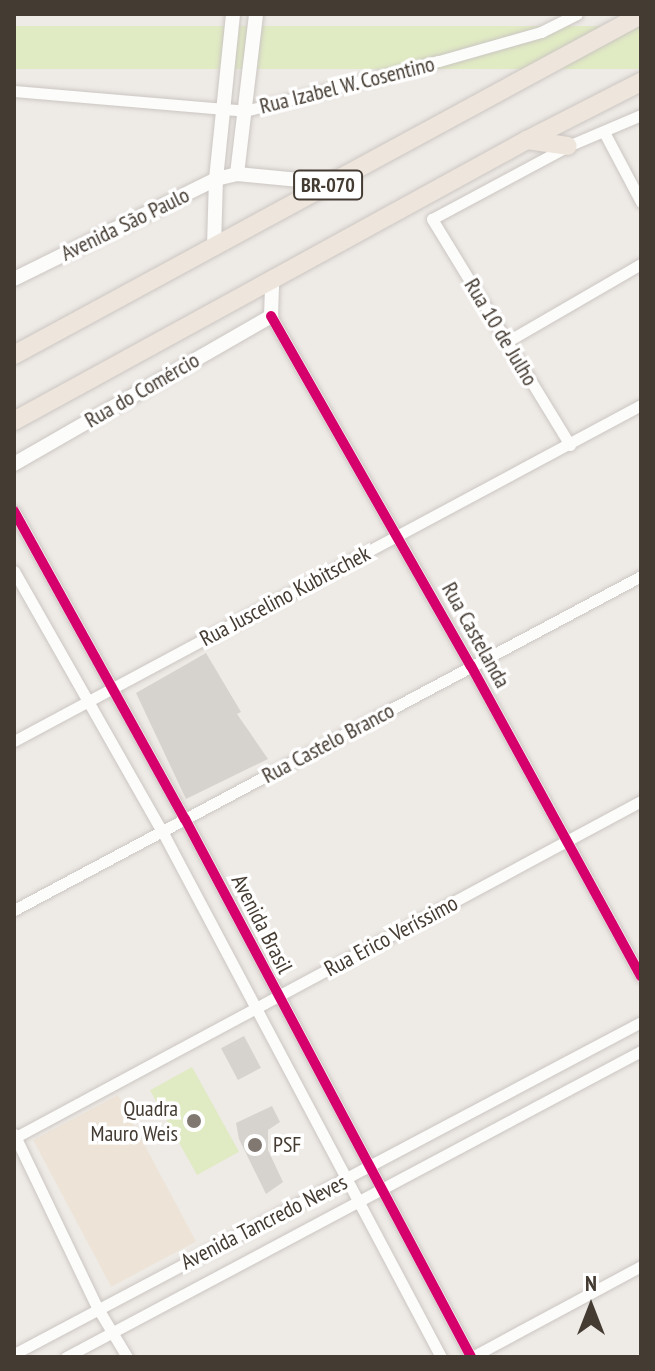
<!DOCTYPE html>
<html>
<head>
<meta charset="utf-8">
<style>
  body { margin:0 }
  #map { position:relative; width:655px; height:1371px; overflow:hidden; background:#eeeae6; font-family:"PT Sans Narrow",sans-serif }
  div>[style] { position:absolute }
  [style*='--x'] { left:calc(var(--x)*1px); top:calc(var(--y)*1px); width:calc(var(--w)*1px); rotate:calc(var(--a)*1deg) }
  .education>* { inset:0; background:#ede4d7; transform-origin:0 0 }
  .green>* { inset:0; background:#e0eac3; transform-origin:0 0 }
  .building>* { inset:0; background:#d6d2cd; transform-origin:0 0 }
  .roads { filter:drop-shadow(0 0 2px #cbc6c2) drop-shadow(0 0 2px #cbc6c2) }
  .minor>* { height:11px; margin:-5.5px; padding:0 5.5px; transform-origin:5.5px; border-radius:5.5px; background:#fcfcfb }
  .tertiary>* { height:14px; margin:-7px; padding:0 7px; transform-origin:7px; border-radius:7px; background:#fcfcfb }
  .trunk>* { height:18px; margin:-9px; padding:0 9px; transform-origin:9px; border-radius:9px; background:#eee6dc }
  .cycleway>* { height:10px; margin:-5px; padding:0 5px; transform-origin:5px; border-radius:5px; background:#d6006c }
  .dots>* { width:22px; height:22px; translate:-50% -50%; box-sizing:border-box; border:4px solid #fff; border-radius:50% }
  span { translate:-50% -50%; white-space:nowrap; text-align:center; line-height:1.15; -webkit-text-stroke:7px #fff; paint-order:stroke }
  .shield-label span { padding:2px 6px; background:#fff; border:2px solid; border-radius:6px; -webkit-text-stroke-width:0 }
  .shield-label { font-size:20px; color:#443b32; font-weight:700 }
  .street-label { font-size:22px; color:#443b32 }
  .poi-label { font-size:22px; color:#443b32 }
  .right { translate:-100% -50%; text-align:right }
  .left { translate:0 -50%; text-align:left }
  .frame { position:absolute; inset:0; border:16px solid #443b32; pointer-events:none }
  .north { position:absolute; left:551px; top:1267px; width:80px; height:80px; -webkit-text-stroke:6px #fff; paint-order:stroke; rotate:0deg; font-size:22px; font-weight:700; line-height:32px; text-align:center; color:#443b32 }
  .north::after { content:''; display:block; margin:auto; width:28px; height:36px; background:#443b32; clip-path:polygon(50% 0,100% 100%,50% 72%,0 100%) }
</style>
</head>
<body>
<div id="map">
  <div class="education">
    <i style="left:118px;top:1095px;width:166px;height:96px;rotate:62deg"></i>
  </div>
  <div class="green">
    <i style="left:641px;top:26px;width:43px;height:712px;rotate:90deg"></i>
    <i style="left:192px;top:1067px;width:97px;height:48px;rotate:61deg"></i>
  </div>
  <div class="building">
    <i style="clip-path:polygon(206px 653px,241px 712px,237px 714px,268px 759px,186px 799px,136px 693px)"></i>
    <i style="left:244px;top:1036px;width:36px;height:26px;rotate:62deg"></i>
    <i style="clip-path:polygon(272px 1106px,280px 1122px,268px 1130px,268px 1150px,283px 1182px,266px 1194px,239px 1139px,236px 1123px)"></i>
  </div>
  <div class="roads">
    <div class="minor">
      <i style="--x:14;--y:91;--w:232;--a:4.9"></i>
      <i style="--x:245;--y:111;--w:200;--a:-14.5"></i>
      <i style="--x:439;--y:61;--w:106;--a:-15.9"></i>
      <i style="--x:541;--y:32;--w:40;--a:-26.6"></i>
      <i style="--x:605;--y:134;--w:77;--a:62.1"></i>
      <i style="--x:271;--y:316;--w:403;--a:60.3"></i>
      <i style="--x:471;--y:666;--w:354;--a:61.3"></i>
      <i style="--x:508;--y:341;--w:154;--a:-30.1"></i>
      <i style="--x:570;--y:445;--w:265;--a:-121.4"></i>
      <i style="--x:432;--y:219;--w:154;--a:-28.2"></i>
      <i style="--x:568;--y:146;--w:79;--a:-23"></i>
      <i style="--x:14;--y:511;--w:352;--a:61"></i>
      <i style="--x:185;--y:819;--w:609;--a:62"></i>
      <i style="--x:14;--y:571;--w:299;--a:60.4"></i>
      <i style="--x:162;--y:831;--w:595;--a:62.06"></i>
      <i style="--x:14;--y:741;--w:711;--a:-28.19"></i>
      <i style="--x:14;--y:910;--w:710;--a:-28.04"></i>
      <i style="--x:14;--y:1134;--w:192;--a:64.4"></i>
      <i style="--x:97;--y:1307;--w:58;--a:59"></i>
      <i style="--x:14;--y:1138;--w:712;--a:-28.26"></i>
      <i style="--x:14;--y:1354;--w:709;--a:-27.9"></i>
      <i style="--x:66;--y:1357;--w:651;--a:-28.02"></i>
      <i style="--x:472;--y:1357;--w:192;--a:-28.3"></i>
    </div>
    <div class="tertiary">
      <i style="--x:237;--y:174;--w:161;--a:-83.2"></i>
      <i style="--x:214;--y:246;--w:67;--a:-88.3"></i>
      <i style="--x:216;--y:179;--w:166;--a:-84.1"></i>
      <i style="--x:14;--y:279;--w:225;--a:-26.3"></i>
      <i style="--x:216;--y:179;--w:22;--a:-13"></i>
      <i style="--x:237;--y:174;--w:94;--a:5.5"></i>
      <i style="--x:14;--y:464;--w:297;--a:-29.9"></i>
      <i style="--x:271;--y:316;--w:37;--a:-88"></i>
    </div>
    <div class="trunk">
      <i style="--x:527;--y:140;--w:41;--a:8.3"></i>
      <i style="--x:14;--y:355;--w:713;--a:-28.47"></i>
      <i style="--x:14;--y:421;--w:585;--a:-28.71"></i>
      <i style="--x:527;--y:140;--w:128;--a:-27"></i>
    </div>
  </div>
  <div class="cycleway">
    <i style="--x:271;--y:316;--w:403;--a:60.3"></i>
    <i style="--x:471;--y:666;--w:354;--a:61.3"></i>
    <i style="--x:14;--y:511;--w:352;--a:61"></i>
    <i style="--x:185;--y:819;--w:609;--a:62"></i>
  </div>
  <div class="dots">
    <i style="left:194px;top:1121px;background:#807871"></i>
    <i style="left:255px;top:1145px;background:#807871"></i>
  </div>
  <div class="shield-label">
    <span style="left:328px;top:185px">BR-070</span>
  </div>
  <div class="street-label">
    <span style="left:347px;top:85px;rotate:-14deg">Rua Izabel W. Cosentino</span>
    <span style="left:125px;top:224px;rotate:-26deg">Avenida São Paulo</span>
    <span style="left:501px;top:332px;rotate:59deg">Rua 10 de Julho</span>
    <span style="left:142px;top:390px;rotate:-30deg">Rua do Comércio</span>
    <span style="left:285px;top:596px;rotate:-28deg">Rua Juscelino Kubitschek</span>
    <span style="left:476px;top:635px;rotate:61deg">Rua Castelanda</span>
    <span style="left:328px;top:743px;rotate:-28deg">Rua Castelo Branco</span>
    <span style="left:262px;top:924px;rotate:63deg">Avenida Brasil</span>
    <span style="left:391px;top:936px;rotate:-28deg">Rua Erico Veríssimo</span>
    <span style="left:264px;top:1222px;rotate:-27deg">Avenida Tancredo Neves</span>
  </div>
  <div class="poi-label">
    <span class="right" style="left:178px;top:1121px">Quadra<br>Mauro Weis</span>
    <span class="left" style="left:273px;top:1145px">PSF</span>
  </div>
  <div class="frame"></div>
  <div class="north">N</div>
</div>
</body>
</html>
